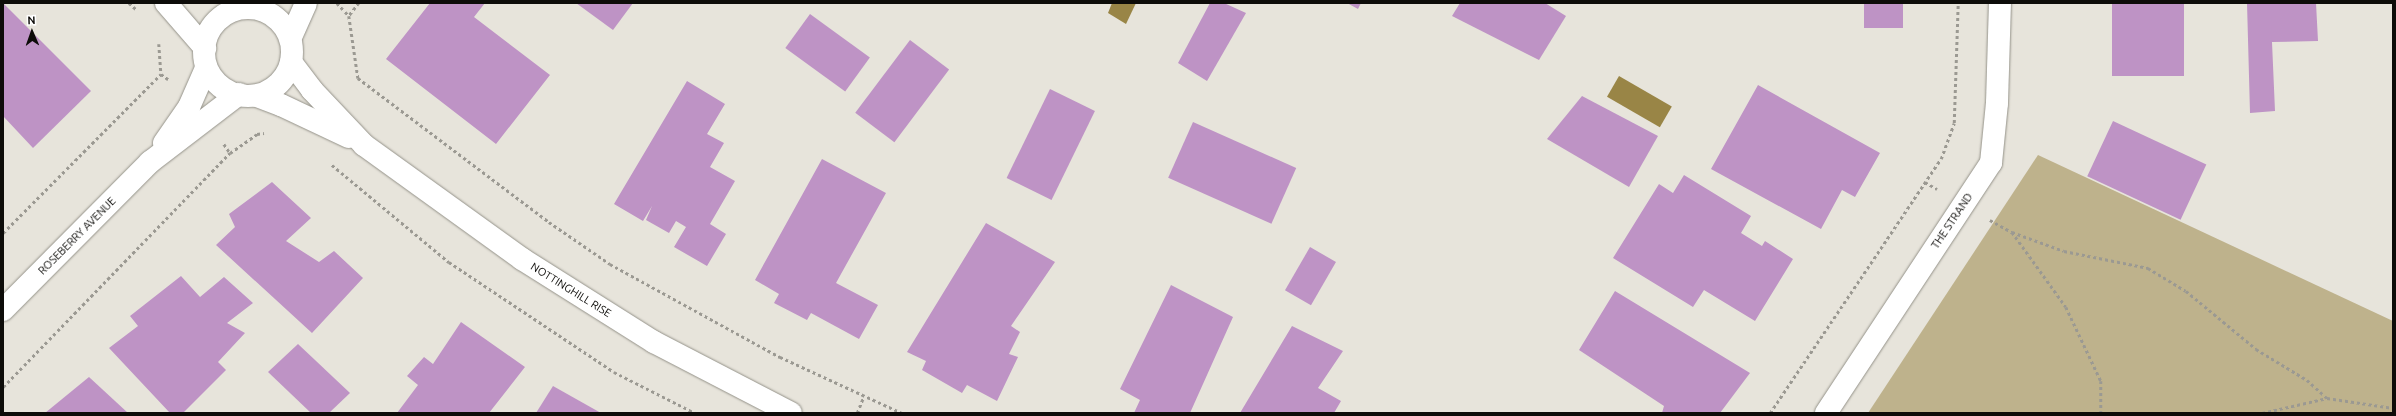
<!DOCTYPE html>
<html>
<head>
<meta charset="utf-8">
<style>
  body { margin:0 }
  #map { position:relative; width:2396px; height:416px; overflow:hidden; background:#e7e4db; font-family:Ubuntu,sans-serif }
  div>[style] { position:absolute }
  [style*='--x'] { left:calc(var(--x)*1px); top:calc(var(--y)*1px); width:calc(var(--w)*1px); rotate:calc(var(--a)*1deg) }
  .green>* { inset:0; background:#beb28c }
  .water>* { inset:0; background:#998546; transform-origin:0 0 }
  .building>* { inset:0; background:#be93c5; transform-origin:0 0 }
  .path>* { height:2.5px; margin-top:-1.25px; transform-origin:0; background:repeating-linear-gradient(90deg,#9b9992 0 3px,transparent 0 6px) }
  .roads { filter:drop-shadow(0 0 1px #949289) drop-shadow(0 0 1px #949289) }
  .minor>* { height:22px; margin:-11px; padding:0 11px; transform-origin:11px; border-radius:11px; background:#fff }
  .minor>.ring { margin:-11px; padding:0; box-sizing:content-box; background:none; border:22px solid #fff; border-radius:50% }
  span { translate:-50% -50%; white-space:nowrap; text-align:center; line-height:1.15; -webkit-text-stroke:3.5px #fff; paint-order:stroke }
  .street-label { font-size:11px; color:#0d0c09 }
  .frame { position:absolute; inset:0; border:4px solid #0d0c09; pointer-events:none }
  .north { position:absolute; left:12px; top:12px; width:40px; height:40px; -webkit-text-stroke:3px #fff; paint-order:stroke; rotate:358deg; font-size:11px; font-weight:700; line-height:16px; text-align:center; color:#0d0c09 }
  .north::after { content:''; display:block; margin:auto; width:14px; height:18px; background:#0d0c09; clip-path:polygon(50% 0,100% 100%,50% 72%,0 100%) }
</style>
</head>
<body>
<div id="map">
  <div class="green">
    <i style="clip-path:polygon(2038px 155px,2393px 321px,2393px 413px,1868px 413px)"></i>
  </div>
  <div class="water">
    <i style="clip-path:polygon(1112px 3px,1136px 3px,1126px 24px,1108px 13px)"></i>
    <i style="left:1619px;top:76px;width:61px;height:24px;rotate:30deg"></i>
  </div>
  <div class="building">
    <i style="clip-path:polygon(3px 3px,91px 91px,33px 148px,3px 116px)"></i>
    <i style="clip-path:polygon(430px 3px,485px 3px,474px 17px,550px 75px,496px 144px,386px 59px)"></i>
    <i style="clip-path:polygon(576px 3px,633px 3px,613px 30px)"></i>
    <i style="clip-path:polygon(1210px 3px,1224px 3px,1246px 13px,1207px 81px,1178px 63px)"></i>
    <i style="clip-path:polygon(1347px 3px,1361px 3px,1358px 9px)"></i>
    <i style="clip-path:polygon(1460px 3px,1545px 3px,1566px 16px,1539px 60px,1452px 16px)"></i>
    <i style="left:1864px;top:3px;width:39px;height:25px"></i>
    <i style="left:2112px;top:3px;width:72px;height:73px"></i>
    <i style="clip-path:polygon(2247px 3px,2316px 3px,2318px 41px,2272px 42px,2275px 111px,2250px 113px)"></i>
    <i style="left:810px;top:14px;width:74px;height:42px;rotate:36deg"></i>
    <i style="left:910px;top:40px;width:49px;height:91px;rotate:37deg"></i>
    <i style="clip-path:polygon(687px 81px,725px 104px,707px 134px,724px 143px,710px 167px,735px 181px,710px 224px,726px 234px,707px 266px,674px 247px,686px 227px,676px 221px,669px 233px,646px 220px,652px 206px,643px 221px,614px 204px)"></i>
    <i style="clip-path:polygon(1758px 85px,1880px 153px,1855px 197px,1842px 190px,1821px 229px,1711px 169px)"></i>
    <i style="left:1050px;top:89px;width:50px;height:99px;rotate:26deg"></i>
    <i style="clip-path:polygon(1582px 96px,1658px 136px,1629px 187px,1547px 139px)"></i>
    <i style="left:2113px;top:121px;width:103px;height:61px;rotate:25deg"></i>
    <i style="left:1193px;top:122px;width:113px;height:61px;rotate:24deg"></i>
    <i style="clip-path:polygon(822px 159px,886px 193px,836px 283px,878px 305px,859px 339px,811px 313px,807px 320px,774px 303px,779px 294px,755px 280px)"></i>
    <i style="clip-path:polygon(1684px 175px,1751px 216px,1741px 233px,1762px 246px,1765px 241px,1793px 259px,1755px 321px,1704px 290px,1693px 307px,1613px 258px,1659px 184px,1673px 193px)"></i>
    <i style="clip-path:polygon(272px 182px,311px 218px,286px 241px,319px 262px,334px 251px,363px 278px,312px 333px,216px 245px,235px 227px,229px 214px)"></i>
    <i style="clip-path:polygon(986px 223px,1055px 262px,1011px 326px,1020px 332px,1009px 354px,1018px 357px,997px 401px,967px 385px,962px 393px,922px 370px,926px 361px,907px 352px)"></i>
    <i style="left:1310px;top:247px;width:30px;height:50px;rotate:30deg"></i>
    <i style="clip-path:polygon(181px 276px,200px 297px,224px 277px,253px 303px,227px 323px,245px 333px,218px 362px,226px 370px,183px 413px,170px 413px,109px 348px,138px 326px,130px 316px)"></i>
    <i style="clip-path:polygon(1171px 285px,1233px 317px,1190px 413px,1134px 413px,1140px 400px,1120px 389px)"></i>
    <i style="clip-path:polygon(1615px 291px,1750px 373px,1720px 413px,1662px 413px,1664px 406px,1579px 350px)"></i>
    <i style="clip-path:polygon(461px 322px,525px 367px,489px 413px,397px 413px,418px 385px,407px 376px,424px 357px,433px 364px)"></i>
    <i style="clip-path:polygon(1292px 326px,1343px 351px,1318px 388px,1341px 401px,1334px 413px,1240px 413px)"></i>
    <i style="clip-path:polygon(298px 344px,350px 393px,329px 413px,311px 413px,268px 372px)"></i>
    <i style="clip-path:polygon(89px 377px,128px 413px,45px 413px)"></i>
    <i style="clip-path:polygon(553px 386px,601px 413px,536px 413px)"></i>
  </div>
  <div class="path">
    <i style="--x:129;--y:3;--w:9;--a:41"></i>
    <i style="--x:337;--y:3;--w:18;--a:47"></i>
    <i style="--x:359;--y:3;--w:16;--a:128"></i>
    <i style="--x:349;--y:16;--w:63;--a:81.7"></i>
    <i style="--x:358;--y:78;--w:239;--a:37"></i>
    <i style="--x:549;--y:222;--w:74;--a:34.5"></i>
    <i style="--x:610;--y:264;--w:194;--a:28.7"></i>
    <i style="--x:780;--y:357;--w:134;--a:24.7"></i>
    <i style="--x:159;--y:44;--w:30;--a:86"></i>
    <i style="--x:161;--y:74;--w:9;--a:36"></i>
    <i style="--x:224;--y:144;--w:11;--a:56"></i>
    <i style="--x:230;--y:153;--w:33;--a:-35"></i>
    <i style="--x:257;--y:134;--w:7;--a:-8"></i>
    <i style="--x:332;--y:165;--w:152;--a:39.7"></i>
    <i style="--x:449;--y:262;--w:198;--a:33.7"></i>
    <i style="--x:614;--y:372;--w:91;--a:26.8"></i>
    <i style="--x:1925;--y:182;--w:14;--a:30"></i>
    <i style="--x:1990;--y:220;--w:25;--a:29"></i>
    <i style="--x:2012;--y:232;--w:92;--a:54.2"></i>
    <i style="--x:2066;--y:307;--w:82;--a:64.7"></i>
    <i style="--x:2101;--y:381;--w:32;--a:90"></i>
    <i style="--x:2012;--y:232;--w:55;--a:20.1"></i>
    <i style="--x:2064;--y:251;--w:86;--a:11.4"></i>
    <i style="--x:2148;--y:268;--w:44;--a:31.2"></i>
    <i style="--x:2186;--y:291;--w:91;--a:39.6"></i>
    <i style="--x:2256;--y:349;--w:60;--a:31.3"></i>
    <i style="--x:2307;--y:380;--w:27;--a:42"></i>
    <i style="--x:3;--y:233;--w:224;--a:-45.2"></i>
    <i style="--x:3;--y:387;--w:326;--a:-45.9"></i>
    <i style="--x:857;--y:413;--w:18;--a:-68"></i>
    <i style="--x:1770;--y:413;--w:306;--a:-56.1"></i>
    <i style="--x:1941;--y:159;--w:38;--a:-70"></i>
    <i style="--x:1954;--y:123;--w:120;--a:-88.1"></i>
    <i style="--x:2262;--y:413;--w:67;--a:-13"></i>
    <i style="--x:2327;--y:398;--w:67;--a:8.6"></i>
  </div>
  <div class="roads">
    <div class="minor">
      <i style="--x:166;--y:3;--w:60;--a:49.1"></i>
      <i class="ring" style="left:204px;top:8px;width:66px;height:66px"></i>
      <i style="--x:291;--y:37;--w:37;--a:-66"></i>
      <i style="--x:291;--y:62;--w:35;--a:53"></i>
      <i style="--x:312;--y:90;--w:76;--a:46.6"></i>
      <i style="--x:364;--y:145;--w:195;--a:35.8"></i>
      <i style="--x:522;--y:259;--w:156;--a:32.2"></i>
      <i style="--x:654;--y:342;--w:154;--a:27.4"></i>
      <i style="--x:257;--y:96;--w:26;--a:21"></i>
      <i style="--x:281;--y:105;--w:75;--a:25.2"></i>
      <i style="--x:164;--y:143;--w:44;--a:-55.2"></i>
      <i style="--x:189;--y:107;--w:43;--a:-66.4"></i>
      <i style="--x:3;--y:310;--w:209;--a:-45.2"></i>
      <i style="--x:150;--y:162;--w:112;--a:-37.4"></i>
      <i style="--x:1826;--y:413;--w:300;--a:-56.6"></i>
      <i style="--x:1991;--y:163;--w:60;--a:-84.3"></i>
      <i style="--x:1997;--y:103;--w:100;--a:-88.3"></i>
    </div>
  </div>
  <div class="street-label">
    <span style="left:1952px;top:221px;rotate:-56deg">THE STRAND</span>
    <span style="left:77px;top:236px;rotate:-45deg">ROSEBERRY AVENUE</span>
    <span style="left:571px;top:290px;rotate:32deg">NOTTINGHILL RISE</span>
  </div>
  <div class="frame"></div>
  <div class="north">N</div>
</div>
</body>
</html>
